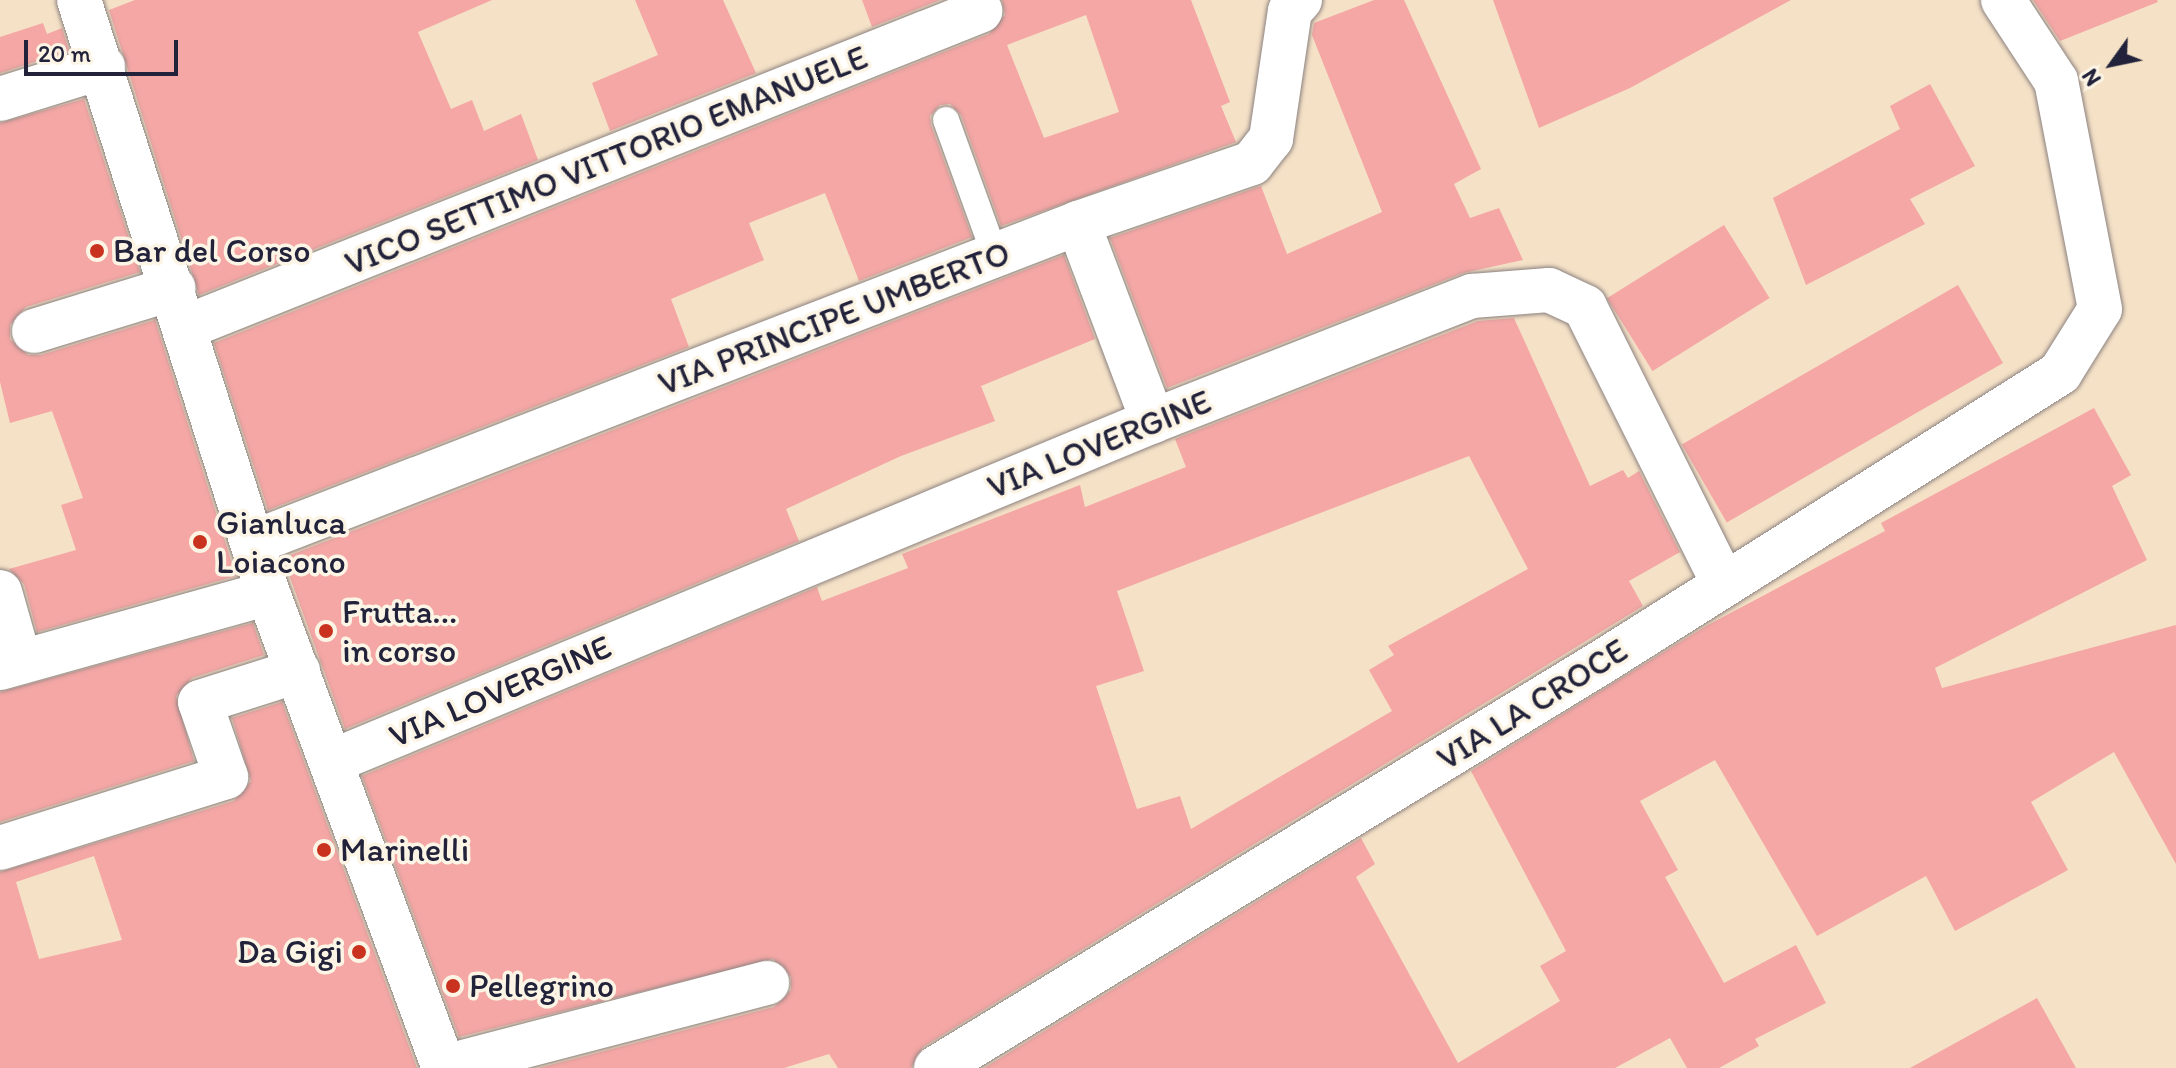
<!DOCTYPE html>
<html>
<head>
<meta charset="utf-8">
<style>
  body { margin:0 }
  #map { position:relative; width:2176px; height:1068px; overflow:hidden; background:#f5e1c6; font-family:Itim,sans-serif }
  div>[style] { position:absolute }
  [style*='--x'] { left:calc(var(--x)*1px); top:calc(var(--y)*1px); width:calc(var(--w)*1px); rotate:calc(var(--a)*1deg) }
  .building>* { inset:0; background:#f4a7a5; transform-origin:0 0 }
  .roads { filter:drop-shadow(0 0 2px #8c8280) drop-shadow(0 0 2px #8c8280) }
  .service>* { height:26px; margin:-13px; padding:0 13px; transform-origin:13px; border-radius:13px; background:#fff }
  .minor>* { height:44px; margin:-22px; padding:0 22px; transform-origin:22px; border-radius:22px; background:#fff }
  .dots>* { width:22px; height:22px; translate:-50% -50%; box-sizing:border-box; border:4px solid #fcf5e5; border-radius:50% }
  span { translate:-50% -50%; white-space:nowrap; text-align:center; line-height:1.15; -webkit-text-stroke:7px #fcf5e5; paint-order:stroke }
  .street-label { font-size:34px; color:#22223b }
  .poi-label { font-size:34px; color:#22223b }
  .left { translate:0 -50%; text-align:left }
  .right { translate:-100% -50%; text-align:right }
  .north { position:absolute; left:2072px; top:24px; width:80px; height:80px; -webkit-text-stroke:6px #fcf5e5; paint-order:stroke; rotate:237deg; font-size:22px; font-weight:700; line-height:32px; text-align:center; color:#22223b }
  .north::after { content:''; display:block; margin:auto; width:28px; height:36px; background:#22223b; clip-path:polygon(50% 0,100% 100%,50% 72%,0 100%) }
  .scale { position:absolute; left:24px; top:40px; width:154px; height:36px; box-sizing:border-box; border:4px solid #22223b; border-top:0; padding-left:10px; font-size:24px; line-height:28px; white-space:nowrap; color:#22223b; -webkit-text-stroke:6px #fcf5e5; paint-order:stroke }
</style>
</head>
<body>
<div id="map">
  <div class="building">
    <i style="clip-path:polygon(135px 0,492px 0,418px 32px,451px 109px,472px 100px,484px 131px,521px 114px,538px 160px,199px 295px,109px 10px)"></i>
    <i style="clip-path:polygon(635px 0,723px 0,756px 73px,610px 131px,592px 83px,658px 55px)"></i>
    <i style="clip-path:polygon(862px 0,940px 0,872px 27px)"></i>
    <i style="clip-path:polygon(evenodd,1002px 0,1191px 0,1230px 102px,1221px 106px,1236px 142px,1001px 226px,961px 115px,950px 104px,940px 105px,930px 116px,931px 125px,972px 237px,859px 281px,825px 193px,749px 223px,764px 260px,671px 299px,689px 347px,268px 510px,214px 343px,989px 34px,1005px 15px,1002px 0,1086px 15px,1119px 112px,1044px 138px,1007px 45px,1086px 15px)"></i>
    <i style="clip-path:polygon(1374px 0,1404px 0,1481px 169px,1454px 184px,1470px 218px,1499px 208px,1523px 260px,1463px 273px,1167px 388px,1110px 238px,1261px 186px,1287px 254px,1382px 212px,1312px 35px,1314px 23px)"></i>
    <i style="clip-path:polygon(1493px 0,1791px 0,1630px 88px,1539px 128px)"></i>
    <i style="clip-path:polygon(2033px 0,2157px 0,2158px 2px,2060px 41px)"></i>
    <i style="clip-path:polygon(43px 23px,47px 34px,62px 28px,69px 51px,0 73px,0 37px)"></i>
    <i style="clip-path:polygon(1930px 84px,1975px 166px,1910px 199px,1925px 224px,1806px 285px,1773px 198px,1900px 129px,1890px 106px)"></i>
    <i style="clip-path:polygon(84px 99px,140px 272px,26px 307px,10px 325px,10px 339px,28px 355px,41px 355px,155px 320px,236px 576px,37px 632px,24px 584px,9px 569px,76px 550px,61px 505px,83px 498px,52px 411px,10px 423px,0 382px,0 123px)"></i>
    <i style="left:1724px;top:225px;width:86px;height:138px;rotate:58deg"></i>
    <i style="clip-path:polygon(1064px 255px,1095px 339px,981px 386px,995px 421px,901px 456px,786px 509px,799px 541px,345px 729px,283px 558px)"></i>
    <i style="left:1958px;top:285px;width:90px;height:319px;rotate:60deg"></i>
    <i style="clip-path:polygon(evenodd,1514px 318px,1590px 486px,1623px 470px,1628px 478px,1639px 471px,1680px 552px,1629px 581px,1643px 606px,923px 1047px,911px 1068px,838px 1068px,829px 1054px,784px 1068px,539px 1068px,774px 1007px,791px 990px,791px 977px,773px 959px,459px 1037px,362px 776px,817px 587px,822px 601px,908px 568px,902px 554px,1080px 485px,1085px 507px,1186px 467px,1175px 439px,1478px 321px,1514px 318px,1469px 456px,1528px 569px,1388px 646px,1394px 655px,1369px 670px,1392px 711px,1191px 829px,1180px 796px,1137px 809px,1096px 686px,1144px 671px,1117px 591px,1469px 456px)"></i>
    <i style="clip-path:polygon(2094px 408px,2131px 475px,2112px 486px,2147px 560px,1935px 668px,1942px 688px,2176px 625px,2176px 864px,2114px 752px,2031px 802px,2068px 870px,1955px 931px,1926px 876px,1817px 936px,1715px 760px,1640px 801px,1678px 870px,1665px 877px,1724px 983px,1796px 945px,1826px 1003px,1755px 1039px,1759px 1046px,1719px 1068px,1687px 1068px,1670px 1038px,1615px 1068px,984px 1068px,1361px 838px,1375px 864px,1356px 877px,1458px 1063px,1560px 1001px,1540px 966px,1566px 951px,1471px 771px,1706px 626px,1885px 531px,1881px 523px)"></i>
    <i style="clip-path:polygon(253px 623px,264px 655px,192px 678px,176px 696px,194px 761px,0 822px,0 692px)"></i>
    <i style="clip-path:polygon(evenodd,282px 702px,417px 1068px,0 1068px,0 872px,234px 801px,251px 781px,232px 718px,282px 702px,94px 856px,122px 940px,39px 959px,16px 882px,94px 856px)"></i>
    <i style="clip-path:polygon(2037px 998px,2076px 1068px,1910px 1068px)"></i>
  </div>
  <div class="roads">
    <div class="service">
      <i style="--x:946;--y:120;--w:144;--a:70.1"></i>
    </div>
    <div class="minor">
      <i style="--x:79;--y:0;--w:622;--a:72.32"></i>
      <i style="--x:268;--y:593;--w:507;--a:69.67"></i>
      <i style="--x:0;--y:99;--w:108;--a:-17.3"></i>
      <i style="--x:1078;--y:223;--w:212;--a:69.3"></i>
      <i style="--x:186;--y:327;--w:855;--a:-21.7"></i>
      <i style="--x:34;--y:331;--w:146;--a:-17.1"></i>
      <i style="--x:254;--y:542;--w:884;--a:-21.16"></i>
      <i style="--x:1078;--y:223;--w:184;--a:-19"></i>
      <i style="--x:1252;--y:163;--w:31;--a:-52"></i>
      <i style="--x:1271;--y:139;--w:129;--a:-81.6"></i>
      <i style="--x:1290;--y:11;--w:15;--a:-48"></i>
      <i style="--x:0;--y:592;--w:73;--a:74.1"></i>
      <i style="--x:0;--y:668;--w:278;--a:-15.6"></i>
      <i style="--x:333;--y:761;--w:888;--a:-22.52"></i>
      <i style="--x:1153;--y:421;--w:343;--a:-21.4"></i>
      <i style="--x:1472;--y:296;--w:77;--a:-4.5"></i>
      <i style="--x:1549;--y:290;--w:40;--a:25"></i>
      <i style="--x:1585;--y:307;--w:310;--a:63.4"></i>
      <i style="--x:0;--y:848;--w:237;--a:-17.4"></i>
      <i style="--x:226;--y:777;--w:79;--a:-109.1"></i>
      <i style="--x:200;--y:702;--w:103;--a:-17.6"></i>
      <i style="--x:444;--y:1067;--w:334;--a:-14.6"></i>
      <i style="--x:936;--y:1068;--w:780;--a:-31.37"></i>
      <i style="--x:1602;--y:662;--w:542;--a:-32.25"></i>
      <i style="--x:2060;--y:373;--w:75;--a:-58"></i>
      <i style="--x:2100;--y:309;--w:232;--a:-100.9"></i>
      <i style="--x:2056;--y:81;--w:97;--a:-123.2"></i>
    </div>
  </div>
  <div class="dots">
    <i style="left:97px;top:251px;background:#c8321e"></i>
    <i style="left:200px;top:542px;background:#c8321e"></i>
    <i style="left:326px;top:631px;background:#c8321e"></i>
    <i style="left:324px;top:850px;background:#c8321e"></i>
    <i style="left:359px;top:952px;background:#c8321e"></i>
    <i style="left:453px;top:986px;background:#c8321e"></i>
  </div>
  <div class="street-label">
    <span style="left:606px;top:160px;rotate:-22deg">VICO SETTIMO VITTORIO EMANUELE</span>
    <span style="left:834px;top:318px;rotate:-21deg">VIA PRINCIPE UMBERTO</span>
    <span style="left:1099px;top:444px;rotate:-22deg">VIA LOVERGINE</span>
    <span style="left:500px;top:691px;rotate:-23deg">VIA LOVERGINE</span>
    <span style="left:1532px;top:704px;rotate:-32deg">VIA LA CROCE</span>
  </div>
  <div class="poi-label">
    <span class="left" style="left:113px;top:251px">Bar del Corso</span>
    <span class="left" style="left:216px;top:542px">Gianluca<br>Loiacono</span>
    <span class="left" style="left:342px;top:631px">Frutta...<br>in corso</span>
    <span class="left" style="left:340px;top:850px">Marinelli</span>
    <span class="right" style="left:343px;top:952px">Da Gigi</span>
    <span class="left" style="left:469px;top:986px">Pellegrino</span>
  </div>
  <div class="north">N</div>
  <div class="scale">20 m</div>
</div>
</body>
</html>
